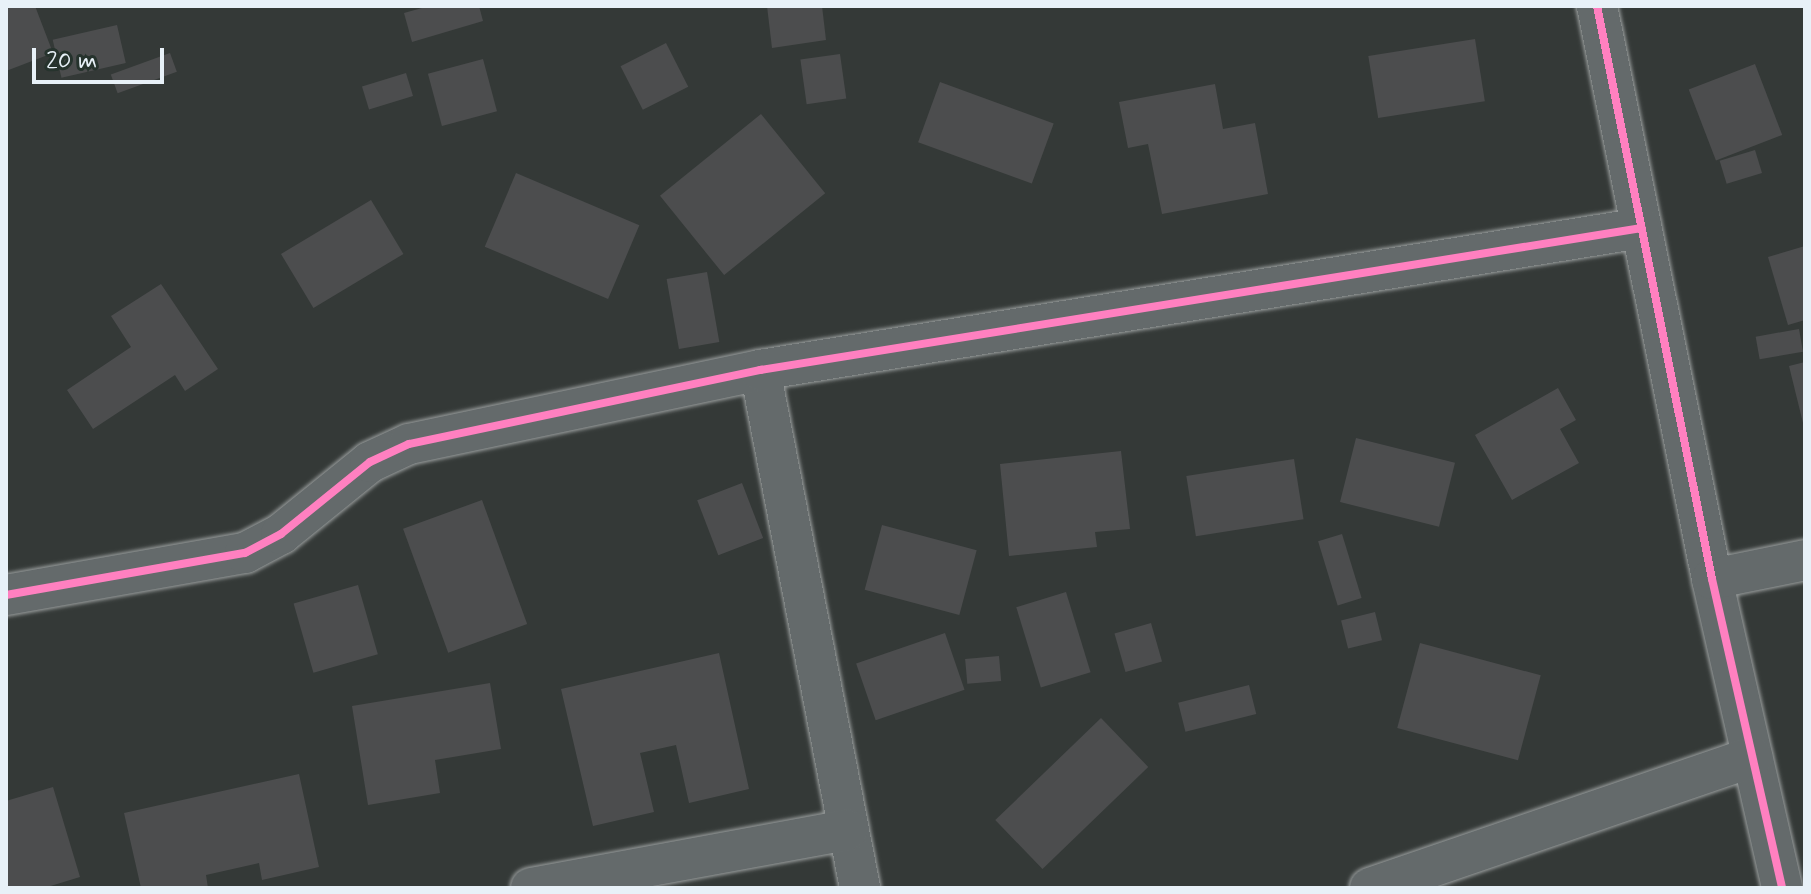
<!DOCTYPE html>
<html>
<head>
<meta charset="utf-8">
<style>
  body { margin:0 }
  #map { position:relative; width:1811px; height:894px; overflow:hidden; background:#343937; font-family:Mynerve,sans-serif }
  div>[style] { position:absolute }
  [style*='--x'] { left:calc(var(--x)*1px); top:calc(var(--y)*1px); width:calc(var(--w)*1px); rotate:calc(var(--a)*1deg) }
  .building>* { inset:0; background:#4c4d4e; transform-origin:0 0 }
  .roads { filter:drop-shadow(0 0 2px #9a9e9e) drop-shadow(0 0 2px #9a9e9e) }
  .street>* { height:40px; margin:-20px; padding:0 20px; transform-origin:20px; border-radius:20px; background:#646a6b }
  .cycleway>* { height:8px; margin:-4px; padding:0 4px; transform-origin:4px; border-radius:4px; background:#ff80c0 }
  span { translate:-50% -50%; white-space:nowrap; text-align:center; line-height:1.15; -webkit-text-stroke:6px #26332d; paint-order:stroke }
  .frame { position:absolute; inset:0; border:8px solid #e8f1f8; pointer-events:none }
  .scale { position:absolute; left:32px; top:48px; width:132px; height:36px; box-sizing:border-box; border:4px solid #e8f1f8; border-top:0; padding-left:10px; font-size:24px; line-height:28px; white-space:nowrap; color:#e8f1f8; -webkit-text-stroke:6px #26332d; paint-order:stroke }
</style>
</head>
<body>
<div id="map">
  <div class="building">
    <i style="clip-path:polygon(6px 6px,35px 6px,53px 53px,6px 71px)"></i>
    <i style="clip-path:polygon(429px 6px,479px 6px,483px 21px,412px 42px,404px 13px)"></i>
    <i style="clip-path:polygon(767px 6px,822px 6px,826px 40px,772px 48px)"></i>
    <i style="left:117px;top:25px;width:39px;height:66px;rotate:77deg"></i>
    <i style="left:1475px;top:39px;width:63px;height:108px;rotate:81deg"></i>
    <i style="left:666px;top:43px;width:49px;height:51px;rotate:63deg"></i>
    <i style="left:170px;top:53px;width:20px;height:63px;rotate:70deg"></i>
    <i style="left:840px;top:54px;width:45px;height:40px;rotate:82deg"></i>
    <i style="left:483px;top:59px;width:54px;height:57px;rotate:75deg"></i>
    <i style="left:1755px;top:64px;width:76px;height:71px;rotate:69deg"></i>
    <i style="left:406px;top:73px;width:24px;height:46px;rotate:73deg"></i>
    <i style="left:940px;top:82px;width:121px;height:64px;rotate:20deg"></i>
    <i style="clip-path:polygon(1215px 84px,1223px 129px,1255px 123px,1268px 194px,1162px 214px,1148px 144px,1128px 148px,1119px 102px)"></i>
    <i style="left:761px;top:114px;width:102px;height:130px;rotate:51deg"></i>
    <i style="left:1755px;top:150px;width:24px;height:37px;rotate:73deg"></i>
    <i style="left:516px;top:173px;width:134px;height:80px;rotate:23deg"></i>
    <i style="left:371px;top:200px;width:63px;height:105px;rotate:59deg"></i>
    <i style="clip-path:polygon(1805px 246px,1805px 320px,1788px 325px,1768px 257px)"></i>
    <i style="left:707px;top:272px;width:71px;height:41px;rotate:80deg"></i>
    <i style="clip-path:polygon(161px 284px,218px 369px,185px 391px,175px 375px,93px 429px,67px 390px,131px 347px,111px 316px)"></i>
    <i style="left:1799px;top:329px;width:23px;height:44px;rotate:80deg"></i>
    <i style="clip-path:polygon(1805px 362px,1805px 427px,1804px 427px,1789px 366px)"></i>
    <i style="clip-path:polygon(1558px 388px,1576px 420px,1560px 429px,1579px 463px,1512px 500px,1475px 435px)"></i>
    <i style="left:1356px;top:438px;width:102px;height:66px;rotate:14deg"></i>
    <i style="clip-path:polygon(1121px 451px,1130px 529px,1095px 532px,1097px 547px,1009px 556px,1000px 464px)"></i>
    <i style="left:1294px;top:459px;width:61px;height:109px;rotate:81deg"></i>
    <i style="left:742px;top:483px;width:59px;height:48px;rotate:69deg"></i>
    <i style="left:482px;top:500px;width:132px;height:84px;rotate:70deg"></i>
    <i style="left:882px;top:525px;width:98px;height:67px;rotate:15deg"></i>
    <i style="left:1342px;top:534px;width:67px;height:25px;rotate:73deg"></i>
    <i style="left:358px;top:585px;width:72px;height:67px;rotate:74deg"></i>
    <i style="left:1066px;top:592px;width:84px;height:52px;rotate:73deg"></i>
    <i style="left:1375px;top:612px;width:29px;height:35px;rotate:76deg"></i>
    <i style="left:1151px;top:623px;width:40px;height:38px;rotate:74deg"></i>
    <i style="left:945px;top:633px;width:60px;height:94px;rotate:71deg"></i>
    <i style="left:1420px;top:643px;width:125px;height:88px;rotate:15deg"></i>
    <i style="clip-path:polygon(719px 653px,749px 789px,689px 803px,676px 745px,640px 753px,654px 812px,593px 826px,561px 689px)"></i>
    <i style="left:999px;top:656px;width:25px;height:34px;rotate:85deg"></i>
    <i style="clip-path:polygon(490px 683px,501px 749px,435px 760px,440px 793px,368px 805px,352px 706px)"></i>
    <i style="left:1249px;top:685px;width:30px;height:73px;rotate:76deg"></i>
    <i style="left:1101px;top:718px;width:68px;height:147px;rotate:46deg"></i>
    <i style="clip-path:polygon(299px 774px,319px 867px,262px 880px,259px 863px,206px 875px,208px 888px,141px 888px,124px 813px)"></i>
    <i style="clip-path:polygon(53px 787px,80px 877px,44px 888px,6px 888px,6px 801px)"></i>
  </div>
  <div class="roads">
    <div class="street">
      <i style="--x:1597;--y:6;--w:584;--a:78.65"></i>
      <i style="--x:1712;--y:579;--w:317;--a:77.2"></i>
      <i style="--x:760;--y:370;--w:528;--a:79.07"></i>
      <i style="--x:1712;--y:579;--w:95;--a:-11.5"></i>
      <i style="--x:6;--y:595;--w:243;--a:-10"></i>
      <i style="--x:245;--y:553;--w:41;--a:-27.8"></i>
      <i style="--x:281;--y:534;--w:114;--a:-39"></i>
      <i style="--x:370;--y:462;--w:43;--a:-24.8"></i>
      <i style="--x:409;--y:444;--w:359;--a:-11.9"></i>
      <i style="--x:760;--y:370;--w:893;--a:-9.15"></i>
      <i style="--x:531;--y:888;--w:322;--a:-10.4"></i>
      <i style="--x:1370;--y:888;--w:404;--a:-18.9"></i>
    </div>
  </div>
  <div class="cycleway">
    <i style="--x:1597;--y:6;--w:584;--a:78.65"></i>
    <i style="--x:1712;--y:579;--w:317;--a:77.2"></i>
    <i style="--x:6;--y:595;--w:243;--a:-10"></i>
    <i style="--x:245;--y:553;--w:41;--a:-27.8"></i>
    <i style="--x:281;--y:534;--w:114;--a:-39"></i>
    <i style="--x:370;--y:462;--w:43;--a:-24.8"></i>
    <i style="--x:409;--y:444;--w:359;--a:-11.9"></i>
    <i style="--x:760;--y:370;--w:893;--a:-9.15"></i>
  </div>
  <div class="frame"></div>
  <div class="scale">20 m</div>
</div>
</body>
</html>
